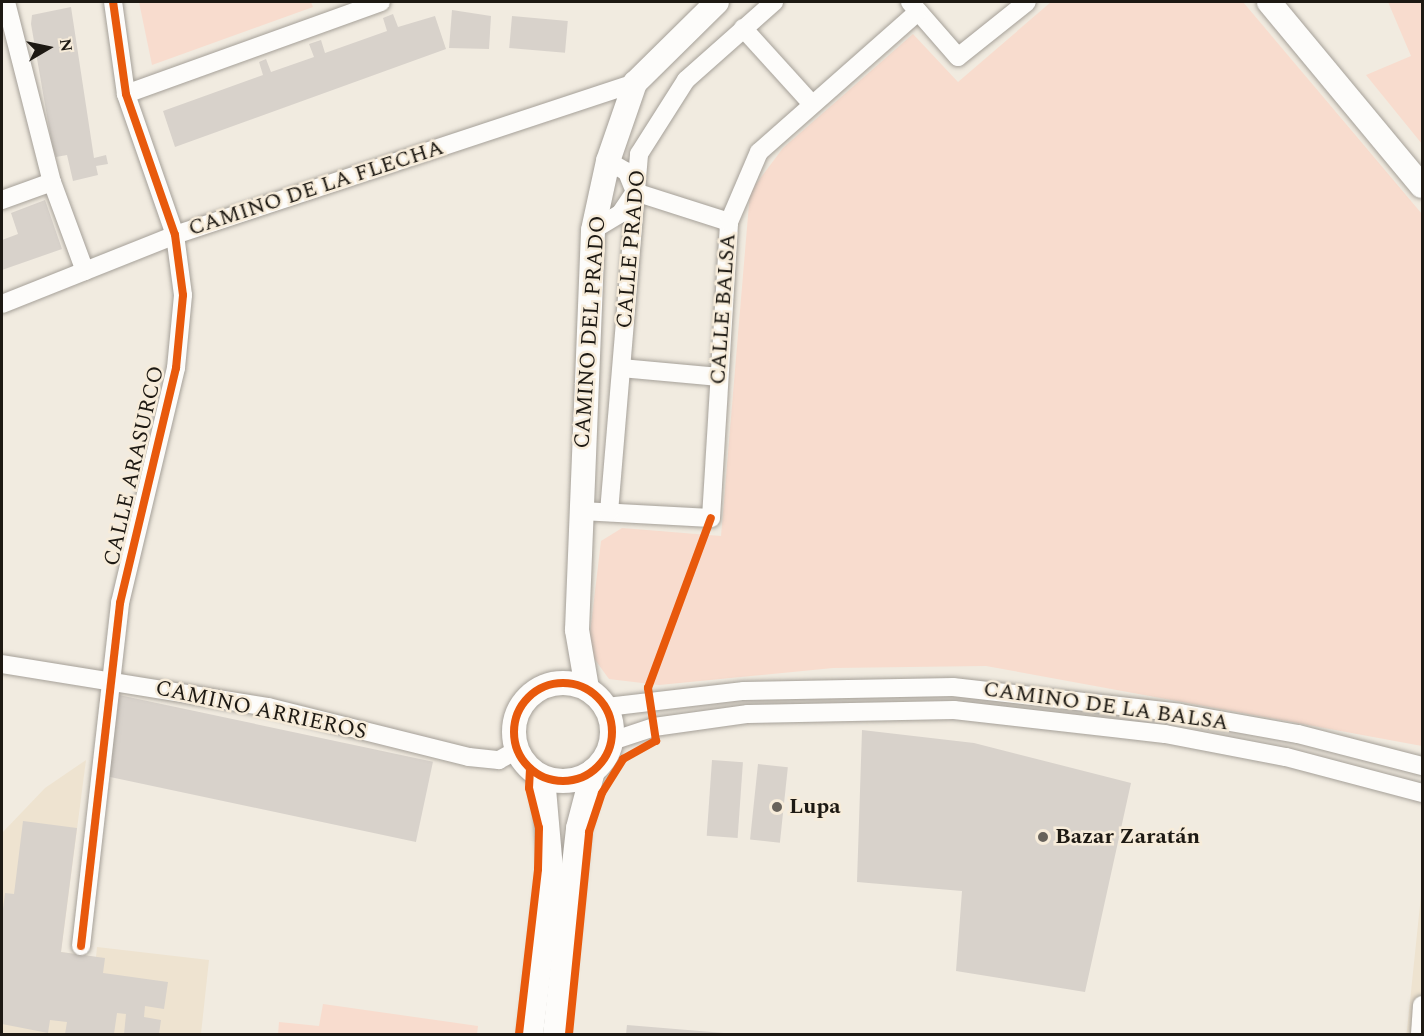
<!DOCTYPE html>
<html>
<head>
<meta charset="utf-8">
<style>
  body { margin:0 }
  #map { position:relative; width:1424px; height:1036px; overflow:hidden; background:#f1ebe0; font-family:Spectral,serif }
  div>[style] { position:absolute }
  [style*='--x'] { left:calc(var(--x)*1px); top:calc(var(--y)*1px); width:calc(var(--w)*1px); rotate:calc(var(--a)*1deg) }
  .built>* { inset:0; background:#eee3d0 }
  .green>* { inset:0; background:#f8dcce }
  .building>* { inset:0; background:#d8d2cb; transform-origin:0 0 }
  .roads { filter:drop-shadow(0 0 2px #a5a098) drop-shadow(0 0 2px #a5a098) }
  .minor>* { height:18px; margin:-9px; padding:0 9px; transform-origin:9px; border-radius:9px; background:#fdfcfa }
  .secondary>* { height:24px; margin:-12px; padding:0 12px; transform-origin:12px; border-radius:12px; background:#fdfcfa }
  .secondary>.ring { margin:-12px; padding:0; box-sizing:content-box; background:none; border:24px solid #fdfcfa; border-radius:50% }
  .cycleway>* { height:8px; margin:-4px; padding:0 4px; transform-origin:4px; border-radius:4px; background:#e8590c }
  .cycleway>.ring { margin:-4px; padding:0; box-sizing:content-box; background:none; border:8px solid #e8590c; border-radius:50% }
  .dots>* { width:16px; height:16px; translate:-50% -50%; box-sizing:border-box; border:3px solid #f7ecda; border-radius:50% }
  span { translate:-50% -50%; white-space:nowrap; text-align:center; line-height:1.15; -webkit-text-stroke:5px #f7ecda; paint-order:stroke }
  .street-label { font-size:22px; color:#1d1913 }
  .poi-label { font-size:22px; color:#1d1913; font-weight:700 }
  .left { translate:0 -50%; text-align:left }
  .frame { position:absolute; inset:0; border:3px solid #1d1913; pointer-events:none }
  .north { position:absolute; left:18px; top:18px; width:60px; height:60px; -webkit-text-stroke:4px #f7ecda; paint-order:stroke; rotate:81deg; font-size:16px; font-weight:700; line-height:24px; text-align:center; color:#1d1913 }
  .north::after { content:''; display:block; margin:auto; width:21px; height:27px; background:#1d1913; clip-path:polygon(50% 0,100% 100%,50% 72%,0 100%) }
</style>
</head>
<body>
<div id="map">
  <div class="built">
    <i style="clip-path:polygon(86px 760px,61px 952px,96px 957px,97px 947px,209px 960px,201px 1034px,2px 1034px,2px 833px,45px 788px)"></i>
    <i style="clip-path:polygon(1422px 886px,1422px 1034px,1406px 1034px,1407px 1030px)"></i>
  </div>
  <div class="green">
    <i style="clip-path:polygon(139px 2px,311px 2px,313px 7px,152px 65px)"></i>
    <i style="clip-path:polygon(1051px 2px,1243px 2px,1422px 214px,1422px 746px,986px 666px,833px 668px,659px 685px,609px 679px,588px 650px,601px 541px,622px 528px,721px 536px,750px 192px,783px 148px,913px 34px,958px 82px)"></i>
    <i style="clip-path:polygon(1388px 2px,1422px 2px,1422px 144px,1366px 75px,1411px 56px)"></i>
    <i style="clip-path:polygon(323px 1004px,478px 1026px,477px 1034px,278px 1034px,279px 1022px,319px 1026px)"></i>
  </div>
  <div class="building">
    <i style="clip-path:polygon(71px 7px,94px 158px,106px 155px,108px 164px,96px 166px,98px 175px,73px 181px,67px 155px,56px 157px,52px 145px,31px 24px,32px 15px)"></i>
    <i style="clip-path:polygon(452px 10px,491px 16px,489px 49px,449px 48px)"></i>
    <i style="clip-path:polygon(393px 14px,398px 27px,435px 16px,446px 49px,175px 147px,163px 111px,263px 75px,259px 62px,266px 59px,271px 72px,314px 57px,309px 44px,321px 40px,325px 53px,387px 31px,383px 18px)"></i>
    <i style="left:512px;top:16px;width:56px;height:32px;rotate:5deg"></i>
    <i style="clip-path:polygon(45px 200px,62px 249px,2px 270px,2px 240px,18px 234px,11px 213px)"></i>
    <i style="left:119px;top:695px;width:321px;height:82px;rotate:12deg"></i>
    <i style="clip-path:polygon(862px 730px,974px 743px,1131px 783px,1085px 992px,956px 971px,962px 891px,857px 882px)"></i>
    <i style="left:712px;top:760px;width:31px;height:76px;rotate:4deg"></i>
    <i style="left:758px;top:764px;width:30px;height:76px;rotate:6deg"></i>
    <i style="clip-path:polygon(23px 821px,77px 828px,61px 952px,105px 958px,103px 973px,168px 982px,164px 1009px,145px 1006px,144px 1017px,161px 1020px,159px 1034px,124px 1034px,126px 1014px,117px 1013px,114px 1034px,65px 1034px,67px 1022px,50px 1020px,48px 1033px,2px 1024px,2px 917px,5px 893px,14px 894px)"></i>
    <i style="clip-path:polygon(627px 1025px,724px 1033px,723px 1034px,626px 1034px)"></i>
  </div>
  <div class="roads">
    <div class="minor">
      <i style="--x:6;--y:2;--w:186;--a:75.7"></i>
      <i style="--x:52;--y:182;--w:95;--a:69.7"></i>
      <i style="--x:910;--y:2;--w:73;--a:48.9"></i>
      <i style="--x:958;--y:57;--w:88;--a:-38.6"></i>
      <i style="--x:743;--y:28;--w:103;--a:47.8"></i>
      <i style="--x:126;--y:94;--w:271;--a:-19.8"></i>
      <i style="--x:635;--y:192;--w:99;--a:17.7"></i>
      <i style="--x:2;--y:200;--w:53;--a:-19.8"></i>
      <i style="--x:593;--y:230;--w:31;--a:-31"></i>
      <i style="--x:620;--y:214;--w:27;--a:-56"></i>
      <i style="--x:635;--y:192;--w:22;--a:-112"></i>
      <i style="--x:627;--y:172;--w:22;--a:-150"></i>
      <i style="--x:2;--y:304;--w:186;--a:-21.7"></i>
      <i style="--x:175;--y:235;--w:484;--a:-18.3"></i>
      <i style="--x:622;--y:368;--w:97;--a:5.3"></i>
      <i style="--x:581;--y:511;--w:130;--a:3.1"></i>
      <i style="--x:711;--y:518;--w:297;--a:-86.5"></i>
      <i style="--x:729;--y:222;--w:76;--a:-66.8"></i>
      <i style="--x:759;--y:152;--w:212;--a:-41.4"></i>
      <i style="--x:609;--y:512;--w:359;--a:-85.2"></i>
      <i style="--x:639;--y:154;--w:88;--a:-57.6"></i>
      <i style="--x:686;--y:80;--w:118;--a:-41.6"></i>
      <i style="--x:2;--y:664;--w:269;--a:9.2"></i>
      <i style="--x:268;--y:707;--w:207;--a:14"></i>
      <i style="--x:469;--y:757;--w:30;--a:6"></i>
      <i style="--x:499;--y:760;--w:21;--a:-29"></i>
      <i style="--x:607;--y:707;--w:138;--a:-6.7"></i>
      <i style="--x:744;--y:691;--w:209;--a:-1.1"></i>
      <i style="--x:953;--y:687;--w:228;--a:6.5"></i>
      <i style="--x:1180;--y:713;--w:120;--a:10.1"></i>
      <i style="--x:1298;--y:734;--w:128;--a:14.5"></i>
      <i style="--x:612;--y:741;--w:44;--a:-18.4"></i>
      <i style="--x:654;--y:727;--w:95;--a:-7.9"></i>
      <i style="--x:748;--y:714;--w:206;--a:-1.1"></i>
      <i style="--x:954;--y:710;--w:212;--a:6.5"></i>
      <i style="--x:1165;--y:734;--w:123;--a:10.8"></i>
      <i style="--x:1286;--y:757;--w:141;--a:14.8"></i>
      <i style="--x:81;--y:946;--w:345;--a:-83.5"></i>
      <i style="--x:120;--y:603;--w:242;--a:-76.6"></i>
      <i style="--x:176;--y:368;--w:73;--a:-84.5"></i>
      <i style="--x:183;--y:295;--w:61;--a:-97.6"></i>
      <i style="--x:175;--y:235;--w:149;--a:-109.2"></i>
      <i style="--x:126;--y:94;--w:93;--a:-98"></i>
      <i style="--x:1420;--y:1034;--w:29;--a:-86"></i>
    </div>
    <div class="secondary">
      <i style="--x:1269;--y:2;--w:239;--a:50.3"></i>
      <i class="ring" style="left:514px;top:683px;width:74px;height:74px"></i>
      <i style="--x:587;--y:688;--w:59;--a:-99.8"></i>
      <i style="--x:577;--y:630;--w:400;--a:-87.7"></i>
      <i style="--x:593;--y:230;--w:71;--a:-77.7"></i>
      <i style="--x:608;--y:161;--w:83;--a:-70.9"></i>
      <i style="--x:635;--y:83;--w:115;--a:-44.6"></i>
      <i style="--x:531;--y:1034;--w:166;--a:-83.1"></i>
      <i style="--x:551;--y:869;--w:92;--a:-95"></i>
      <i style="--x:555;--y:1034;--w:207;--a:-83.6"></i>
      <i style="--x:578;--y:828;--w:59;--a:-75.3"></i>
    </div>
  </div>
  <div class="cycleway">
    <i class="ring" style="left:514px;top:683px;width:90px;height:90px"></i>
    <i style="--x:81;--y:946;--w:345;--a:-83.5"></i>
    <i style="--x:120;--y:603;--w:242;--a:-76.6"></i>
    <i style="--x:176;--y:368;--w:73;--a:-84.5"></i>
    <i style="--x:183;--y:295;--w:61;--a:-97.6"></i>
    <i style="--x:175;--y:235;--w:149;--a:-109.2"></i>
    <i style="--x:126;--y:94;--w:93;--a:-98"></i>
    <i style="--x:519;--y:1034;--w:166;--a:-83.4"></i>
    <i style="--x:538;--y:869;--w:41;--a:-88.6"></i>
    <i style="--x:539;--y:828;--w:41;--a:-104"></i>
    <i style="--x:529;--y:788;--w:19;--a:-87"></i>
    <i style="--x:569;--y:1034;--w:203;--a:-84.3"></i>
    <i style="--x:589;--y:832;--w:41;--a:-71.6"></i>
    <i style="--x:602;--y:793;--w:40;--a:-58"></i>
    <i style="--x:623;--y:759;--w:38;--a:-29"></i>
    <i style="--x:656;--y:741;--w:54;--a:-98.6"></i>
    <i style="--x:648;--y:688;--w:181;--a:-69.7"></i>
  </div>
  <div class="dots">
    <i style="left:777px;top:807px;background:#67625b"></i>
    <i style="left:1043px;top:837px;background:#67625b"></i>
  </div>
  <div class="street-label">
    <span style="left:316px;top:188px;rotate:-18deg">CAMINO DE LA FLECHA</span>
    <span style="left:631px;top:249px;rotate:-85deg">CALLE PRADO</span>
    <span style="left:723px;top:309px;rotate:-86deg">CALLE BALSA</span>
    <span style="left:590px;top:332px;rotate:-86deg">CAMINO DEL PRADO</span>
    <span style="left:134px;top:466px;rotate:-77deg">CALLE ARASURCO</span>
    <span style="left:1106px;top:706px;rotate:8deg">CAMINO DE LA BALSA</span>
    <span style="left:261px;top:710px;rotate:12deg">CAMINO ARRIEROS</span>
  </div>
  <div class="poi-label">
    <span class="left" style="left:789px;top:807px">Lupa</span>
    <span class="left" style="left:1055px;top:837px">Bazar Zaratán</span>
  </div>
  <div class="frame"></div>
  <div class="north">N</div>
</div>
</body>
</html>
